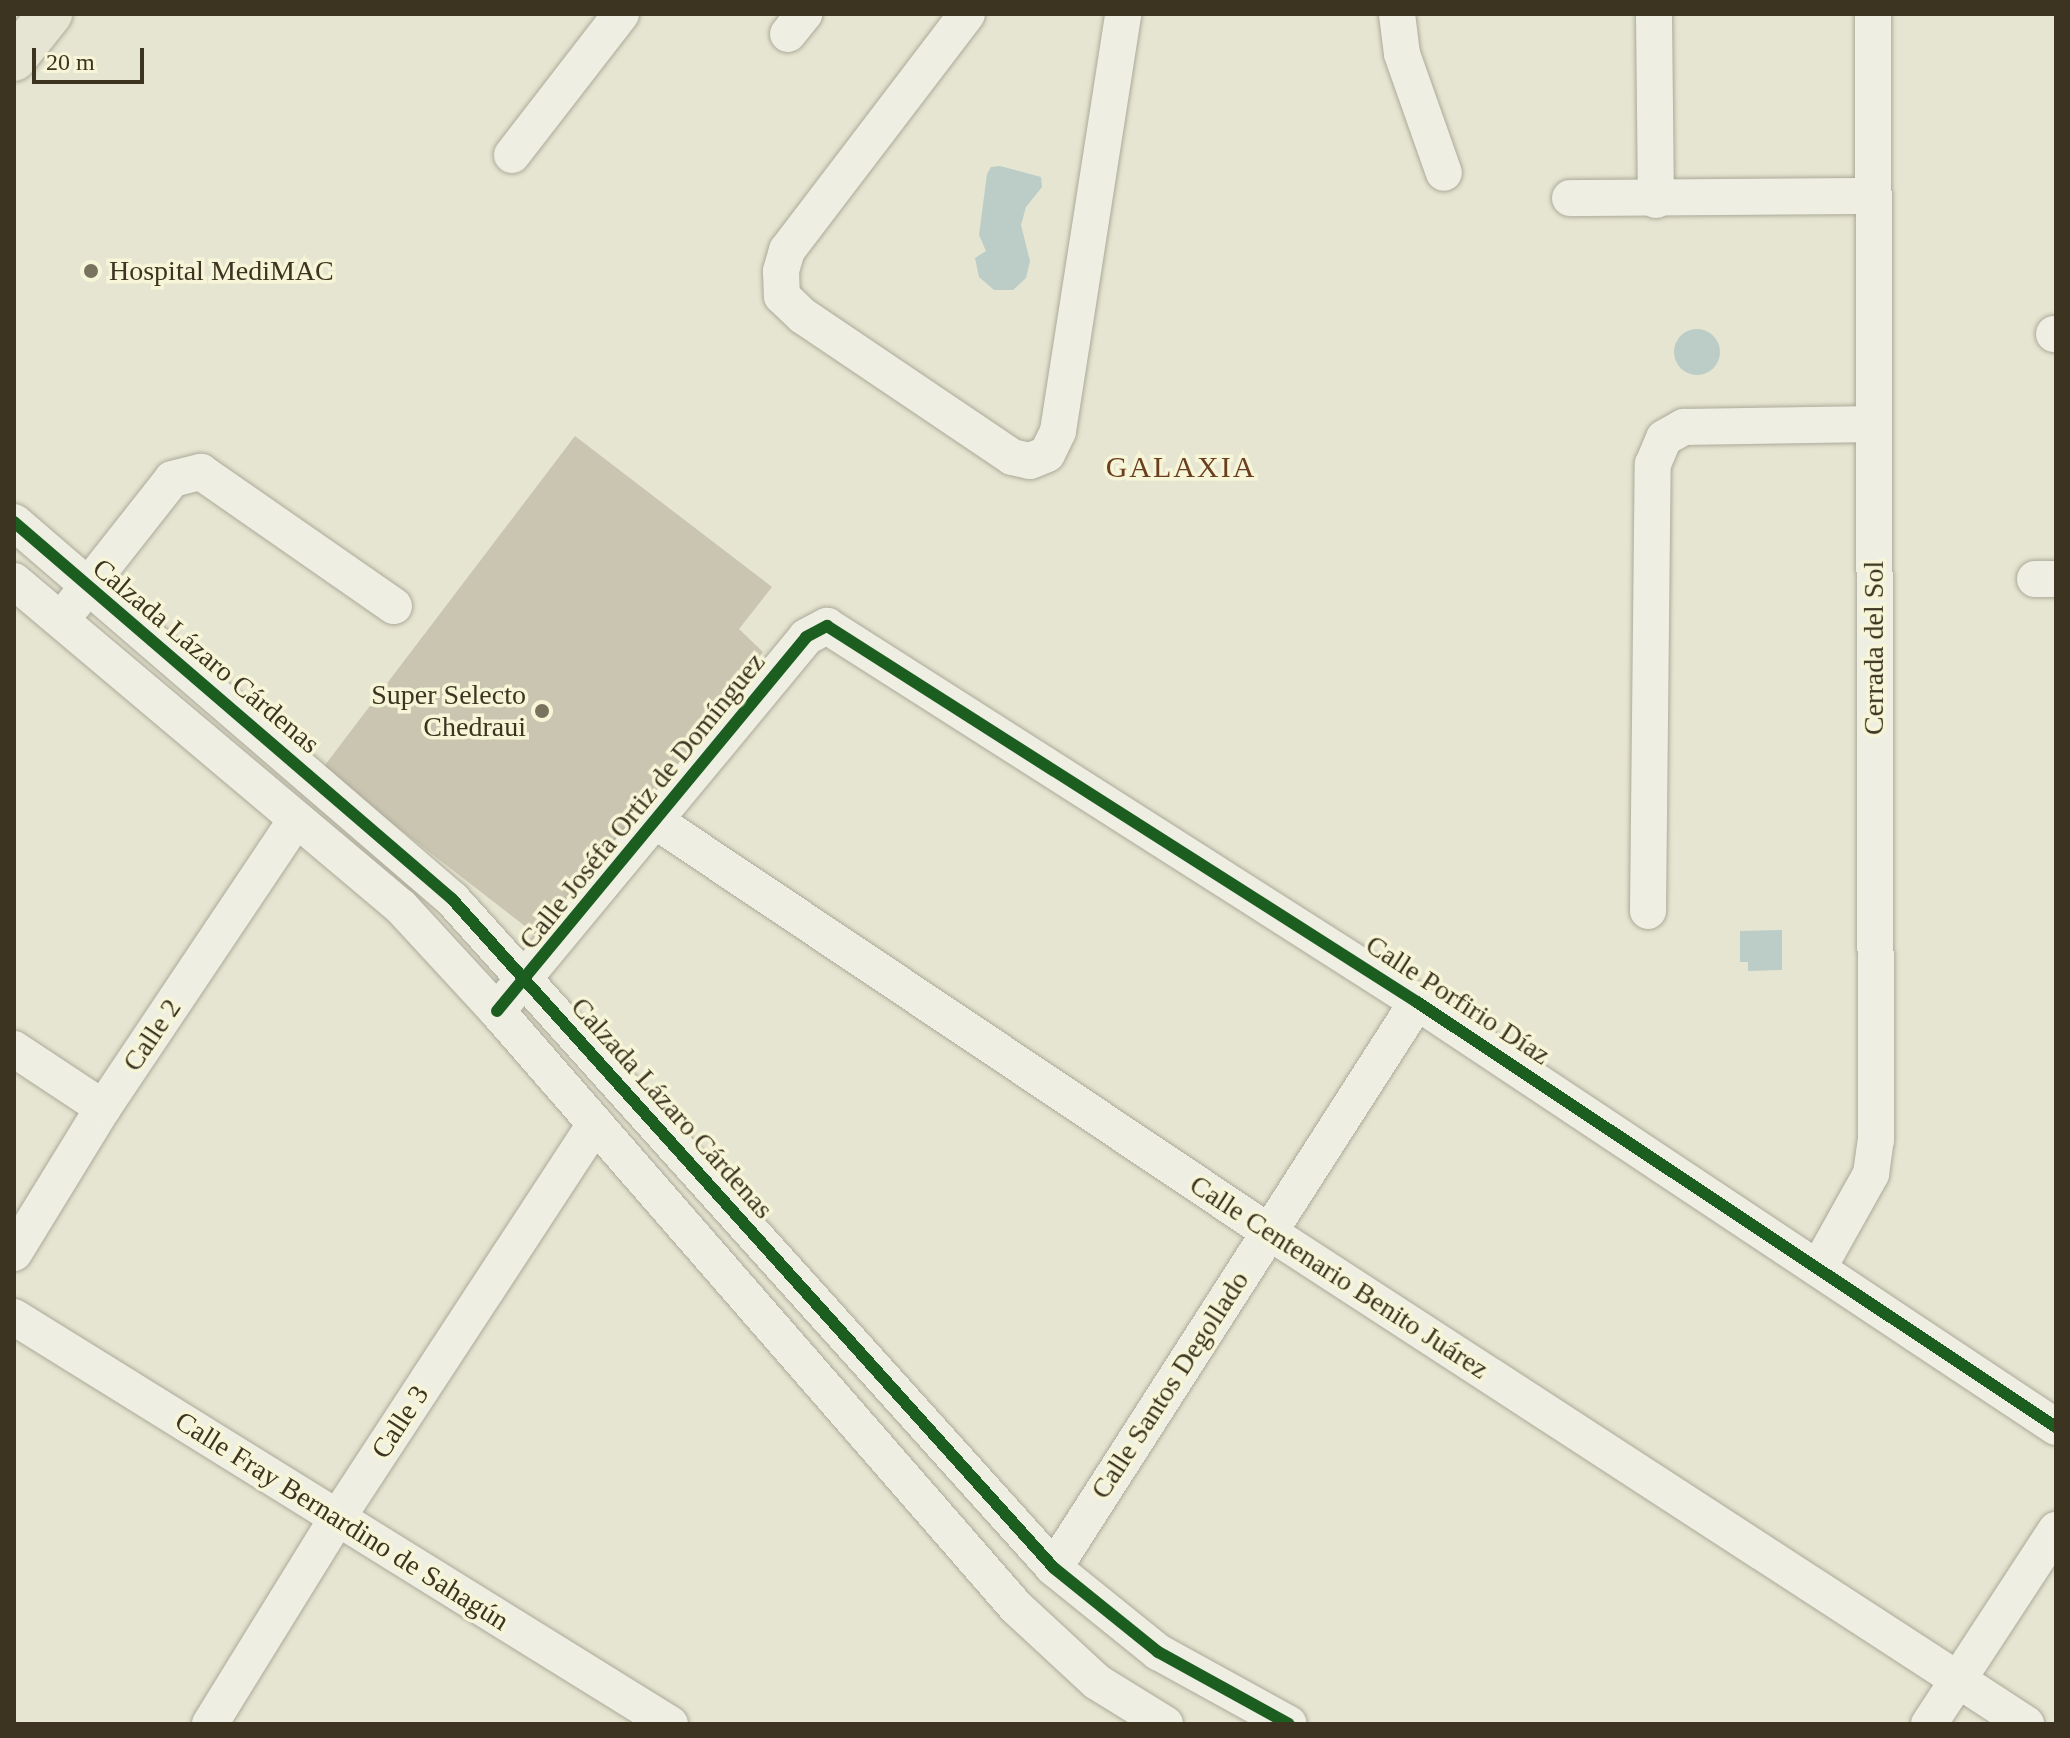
<!DOCTYPE html>
<html>
<head>
<meta charset="utf-8">
<style>
  body { margin:0 }
  #map { position:relative; width:2070px; height:1738px; overflow:hidden; background:#e6e5d1; font-family:Georgia,serif }
  div>[style] { position:absolute }
  [style*='--x'] { left:calc(var(--x)*1px); top:calc(var(--y)*1px); width:calc(var(--w)*1px); rotate:calc(var(--a)*1deg) }
  .water>* { inset:0; background:#bbcdc6 }
  .round { border-radius:50% }
  .building>* { inset:0; background:#cac5b1 }
  .roads { filter:drop-shadow(0 0 2px #aca999) drop-shadow(0 0 2px #aca999) }
  .minor>* { height:36px; margin:-18px; padding:0 18px; transform-origin:18px; border-radius:18px; background:#eeeee3 }
  .major>* { height:44px; margin:-22px; padding:0 22px; transform-origin:22px; border-radius:22px; background:#e6e5d4 }
  .cycleway>* { height:12px; margin:-6px; padding:0 6px; transform-origin:6px; border-radius:6px; background:#1b5e20 }
  .dots>* { width:22px; height:22px; translate:-50% -50%; box-sizing:border-box; border:4px solid #f7f5d8; border-radius:50% }
  span { translate:-50% -50%; white-space:nowrap; text-align:center; line-height:1.15; -webkit-text-stroke:7px #f7f5d8; paint-order:stroke }
  .poi-label { font-size:28px; color:#3c3420 }
  .left { translate:0 -50%; text-align:left }
  .right { translate:-100% -50%; text-align:right }
  .street-label { font-size:28px; color:#3c3420 }
  .neighbourhood-label { font-size:30px; color:#6a3f1f; letter-spacing:2px }
  .frame { position:absolute; inset:0; border:16px solid #3c3420; pointer-events:none }
  .scale { position:absolute; left:32px; top:48px; width:112px; height:36px; box-sizing:border-box; border:4px solid #3c3420; border-top:0; padding-left:10px; font-size:24px; line-height:28px; white-space:nowrap; color:#3c3420; -webkit-text-stroke:6px #f7f5d8; paint-order:stroke }
</style>
</head>
<body>
<div id="map">
  <div class="water">
    <i style="clip-path:polygon(1000px 166px,1041px 177px,1042px 187px,1026px 207px,1021px 225px,1030px 261px,1026px 278px,1013px 290px,994px 290px,979px 277px,975px 258px,986px 251px,979px 235px,987px 174px,991px 167px)"></i>
    <i class="round" style="left:1674px;top:329px;width:46px;height:46px"></i>
    <i style="clip-path:polygon(1782px 930px,1782px 970px,1748px 971px,1748px 962px,1740px 962px,1740px 931px)"></i>
  </div>
  <div class="building">
    <i style="clip-path:polygon(575px 436px,772px 587px,739px 629px,763px 652px,539px 937px,322px 769px)"></i>
  </div>
  <div class="roads">
    <div class="minor">
      <i style="--x:967;--y:14;--w:297;--a:127.3"></i>
      <i style="--x:787;--y:250;--w:22;--a:106"></i>
      <i style="--x:781;--y:271;--w:25;--a:88"></i>
      <i style="--x:782;--y:296;--w:29;--a:44"></i>
      <i style="--x:803;--y:316;--w:252;--a:34"></i>
      <i style="--x:1012;--y:457;--w:18;--a:13"></i>
      <i style="--x:1030;--y:461;--w:18;--a:-22"></i>
      <i style="--x:1047;--y:454;--w:25;--a:-64"></i>
      <i style="--x:1058;--y:431;--w:422;--a:-81.1"></i>
      <i style="--x:1397;--y:14;--w:40;--a:82.9"></i>
      <i style="--x:1402;--y:54;--w:126;--a:70.6"></i>
      <i style="--x:1654;--y:14;--w:186;--a:89.4"></i>
      <i style="--x:788;--y:34;--w:26;--a:-51"></i>
      <i style="--x:512;--y:155;--w:178;--a:-52.3"></i>
      <i style="--x:1570;--y:198;--w:304;--a:-0.4"></i>
      <i style="--x:2054;--y:334;--w:2;--a:0"></i>
      <i style="--x:14;--y:522;--w:578;--a:40.72"></i>
      <i style="--x:452;--y:899;--w:900;--a:48.02"></i>
      <i style="--x:1054;--y:1568;--w:134;--a:38.9"></i>
      <i style="--x:1158;--y:1652;--w:149;--a:28.8"></i>
      <i style="--x:2035;--y:579;--w:21;--a:0"></i>
      <i style="--x:14;--y:581;--w:506;--a:40.11"></i>
      <i style="--x:401;--y:907;--w:142;--a:47.3"></i>
      <i style="--x:497;--y:1011;--w:790;--a:48.95"></i>
      <i style="--x:1016;--y:1607;--w:110;--a:42.8"></i>
      <i style="--x:1097;--y:1682;--w:80;--a:31.7"></i>
      <i style="--x:73;--y:605;--w:160;--a:-51.8"></i>
      <i style="--x:172;--y:479;--w:30;--a:-14"></i>
      <i style="--x:201;--y:472;--w:235;--a:34.8"></i>
      <i style="--x:657;--y:822;--w:737;--a:33.82"></i>
      <i style="--x:1269;--y:1232;--w:903;--a:33.02"></i>
      <i style="--x:1648;--y:911;--w:447;--a:-89.4"></i>
      <i style="--x:1653;--y:464;--w:28;--a:-67"></i>
      <i style="--x:1664;--y:438;--w:23;--a:-29"></i>
      <i style="--x:1684;--y:427;--w:189;--a:-0.9"></i>
      <i style="--x:497;--y:1011;--w:485;--a:-50.4"></i>
      <i style="--x:806;--y:637;--w:24;--a:-28"></i>
      <i style="--x:827;--y:626;--w:700;--a:32.51"></i>
      <i style="--x:1417;--y:1002;--w:767;--a:33.63"></i>
      <i style="--x:14;--y:1049;--w:107;--a:33.5"></i>
      <i style="--x:14;--y:1253;--w:170;--a:-58.5"></i>
      <i style="--x:103;--y:1108;--w:347;--a:-56.2"></i>
      <i style="--x:1819;--y:1267;--w:107;--a:-60.8"></i>
      <i style="--x:1871;--y:1174;--w:34;--a:-82"></i>
      <i style="--x:1876;--y:1140;--w:1126;--a:-90.15"></i>
      <i style="--x:14;--y:1317;--w:772;--a:31.82"></i>
      <i style="--x:1054;--y:1568;--w:672;--a:-57.33"></i>
      <i style="--x:210;--y:1724;--w:243;--a:-58.3"></i>
      <i style="--x:338;--y:1517;--w:470;--a:-56.8"></i>
      <i style="--x:1929;--y:1724;--w:232;--a:-56.8"></i>
    </div>
    <div class="major">
      <i style="--x:14;--y:59;--w:58;--a:-51.3"></i>
    </div>
  </div>
  <div class="cycleway">
    <i style="--x:14;--y:522;--w:578;--a:40.72"></i>
    <i style="--x:452;--y:899;--w:900;--a:48.02"></i>
    <i style="--x:1054;--y:1568;--w:134;--a:38.9"></i>
    <i style="--x:1158;--y:1652;--w:149;--a:28.8"></i>
    <i style="--x:497;--y:1011;--w:485;--a:-50.4"></i>
    <i style="--x:806;--y:637;--w:24;--a:-28"></i>
    <i style="--x:827;--y:626;--w:700;--a:32.51"></i>
    <i style="--x:1417;--y:1002;--w:767;--a:33.63"></i>
  </div>
  <div class="dots">
    <i style="left:91px;top:271px;background:#78725e"></i>
    <i style="left:542px;top:711px;background:#78725e"></i>
  </div>
  <div class="poi-label">
    <span class="left" style="left:109px;top:271px">Hospital MediMAC</span>
    <span class="right" style="left:526px;top:711px">Super Selecto<br>Chedraui</span>
  </div>
  <div class="street-label">
    <span style="left:1874px;top:648px;rotate:-90deg">Cerrada del Sol</span>
    <span style="left:206px;top:656px;rotate:40deg">Calzada Lázaro Cárdenas</span>
    <span style="left:642px;top:801px;rotate:-51deg">Calle Joséfa Ortiz de Domínguez</span>
    <span style="left:1458px;top:1000px;rotate:33deg">Calle Porfirio Díaz</span>
    <span style="left:152px;top:1035px;rotate:-56deg">Calle 2</span>
    <span style="left:672px;top:1108px;rotate:48deg">Calzada Lázaro Cárdenas</span>
    <span style="left:1339px;top:1277px;rotate:33deg">Calle Centenario Benito Juárez</span>
    <span style="left:1170px;top:1385px;rotate:-57deg">Calle Santos Degollado</span>
    <span style="left:400px;top:1422px;rotate:-57deg">Calle 3</span>
    <span style="left:342px;top:1521px;rotate:32deg">Calle Fray Bernardino de Sahagún</span>
  </div>
  <div class="neighbourhood-label">
    <span style="left:1181px;top:467px">GALAXIA</span>
  </div>
  <div class="frame"></div>
  <div class="scale">20 m</div>
</div>
</body>
</html>
